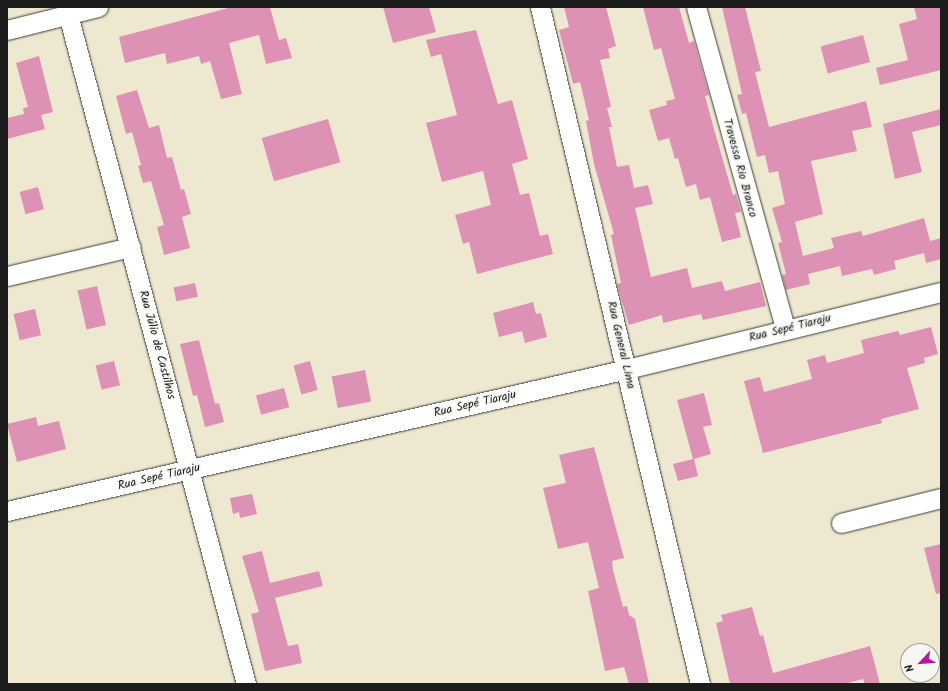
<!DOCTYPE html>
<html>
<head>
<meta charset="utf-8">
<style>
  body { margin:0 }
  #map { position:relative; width:948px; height:691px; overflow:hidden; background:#eee8d0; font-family:Kalam,sans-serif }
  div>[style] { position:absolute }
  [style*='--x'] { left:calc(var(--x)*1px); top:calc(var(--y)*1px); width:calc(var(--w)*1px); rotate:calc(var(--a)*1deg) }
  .building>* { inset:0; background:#dd91b4; transform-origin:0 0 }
  .roads { filter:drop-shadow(0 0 1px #3c3b37) drop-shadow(0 0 1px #3c3b37) }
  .minor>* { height:19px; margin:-9.5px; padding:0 9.5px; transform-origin:9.5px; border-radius:9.5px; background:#fff }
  span { translate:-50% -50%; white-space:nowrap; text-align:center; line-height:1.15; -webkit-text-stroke:3.5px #f6f6f2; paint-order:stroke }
  .street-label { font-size:12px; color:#1c1c1c }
  .frame { position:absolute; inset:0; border:8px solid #1c1c1c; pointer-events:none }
  .north { position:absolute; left:900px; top:643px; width:40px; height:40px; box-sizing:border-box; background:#f6f6f2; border:1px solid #9f9f9c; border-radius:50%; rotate:244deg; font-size:11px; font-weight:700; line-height:16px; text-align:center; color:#1c1c1c }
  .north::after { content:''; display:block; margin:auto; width:14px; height:18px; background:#b5179e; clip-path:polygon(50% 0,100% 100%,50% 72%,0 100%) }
</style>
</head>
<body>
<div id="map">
  <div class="building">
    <i style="clip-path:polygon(232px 7px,270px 7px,279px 40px,286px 38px,292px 58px,266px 64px,259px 35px,229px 43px,242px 94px,221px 99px,210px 61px,201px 64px,199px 56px,167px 64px,165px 53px,125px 63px,119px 37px)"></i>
    <i style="clip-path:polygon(383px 7px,429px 7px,436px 32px,393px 43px)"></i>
    <i style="clip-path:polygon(564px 7px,606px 7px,616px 46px,608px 49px,610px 58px,600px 60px,611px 107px,607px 108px,612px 127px,609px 127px,617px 167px,629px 165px,634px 188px,648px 185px,653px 204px,635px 208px,651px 277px,687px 268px,692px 288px,722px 281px,725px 291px,760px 282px,766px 306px,703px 320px,701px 314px,663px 323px,662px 315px,629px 325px,617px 284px,621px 283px,611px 235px,614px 234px,594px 164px,586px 121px,589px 120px,580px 82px,573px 84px,559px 30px,569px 27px)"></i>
    <i style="clip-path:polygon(643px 7px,679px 7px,689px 43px,694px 41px,709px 95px,705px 96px,714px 129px,733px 195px,736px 194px,741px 212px,735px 213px,741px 237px,722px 242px,710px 197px,700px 200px,696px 184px,686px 187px,678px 158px,675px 159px,669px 138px,658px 141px,649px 110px,667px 105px,666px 101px,675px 99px,661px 48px,654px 50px)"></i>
    <i style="clip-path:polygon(722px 7px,745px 7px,761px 71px,755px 72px,769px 127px,866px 101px,872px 127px,852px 131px,857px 151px,811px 161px,823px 214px,795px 222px,803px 256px,834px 248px,831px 238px,861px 231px,863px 236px,924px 218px,930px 241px,941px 238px,941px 259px,926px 263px,924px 253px,894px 261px,896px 269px,874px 275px,872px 269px,842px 276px,840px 266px,808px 274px,810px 284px,786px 290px,782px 275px,786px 274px,778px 243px,782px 242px,772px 208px,785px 204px,778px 171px,769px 173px,765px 155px,757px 157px,746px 113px,742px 114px,737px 95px,742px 94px)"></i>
    <i style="clip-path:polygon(914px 7px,941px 7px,941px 70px,880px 85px,876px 68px,908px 60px,899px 24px,917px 19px)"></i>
    <i style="clip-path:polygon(476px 30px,498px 104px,512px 100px,528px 159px,512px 164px,520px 195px,529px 193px,540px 236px,548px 234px,553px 254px,477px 274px,469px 242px,463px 244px,455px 215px,491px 205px,483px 171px,442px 182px,426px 123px,457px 115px,441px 54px,431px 57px,426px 40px)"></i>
    <i style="left:863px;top:35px;width:28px;height:44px;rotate:75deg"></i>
    <i style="clip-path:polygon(39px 56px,53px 112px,41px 115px,45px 129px,7px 139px,7px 118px,24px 114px,23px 108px,28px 107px,16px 63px)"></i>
    <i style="clip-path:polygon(137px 90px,149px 128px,159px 125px,167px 158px,172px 157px,181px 190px,184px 189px,191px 214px,182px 217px,190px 248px,164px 255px,157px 227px,164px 225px,151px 181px,143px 183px,138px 166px,141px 165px,132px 132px,126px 134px,116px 96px)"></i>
    <i style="clip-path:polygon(941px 109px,941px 125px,912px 132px,922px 172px,895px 179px,883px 124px)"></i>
    <i style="left:328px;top:119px;width:45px;height:69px;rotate:74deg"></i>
    <i style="left:38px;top:187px;width:23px;height:19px;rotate:75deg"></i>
    <i style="left:195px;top:283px;width:14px;height:22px;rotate:78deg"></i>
    <i style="left:97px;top:286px;width:40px;height:20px;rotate:77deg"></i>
    <i style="clip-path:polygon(533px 302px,536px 314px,541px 313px,547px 337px,525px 343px,522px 331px,499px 337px,493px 313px)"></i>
    <i style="left:35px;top:309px;width:27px;height:22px;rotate:77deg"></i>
    <i style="clip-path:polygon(931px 327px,938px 354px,924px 358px,925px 363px,907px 368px,919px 409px,881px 419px,882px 423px,763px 453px,744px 381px,760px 377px,764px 392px,812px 379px,807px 360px,825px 355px,827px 363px,864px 353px,861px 340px,898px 331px,900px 335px)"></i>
    <i style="clip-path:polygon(199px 340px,215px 404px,219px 403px,224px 422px,205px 427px,197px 395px,193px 396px,180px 344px)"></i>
    <i style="left:114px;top:361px;width:25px;height:19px;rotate:76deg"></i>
    <i style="left:310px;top:361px;width:30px;height:17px;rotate:75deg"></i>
    <i style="left:365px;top:370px;width:32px;height:34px;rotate:79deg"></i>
    <i style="left:284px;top:388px;width:20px;height:29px;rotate:75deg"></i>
    <i style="clip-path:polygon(704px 393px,712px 425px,703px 427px,711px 454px,694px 459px,698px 476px,678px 481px,673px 464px,693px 459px,677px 400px)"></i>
    <i style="clip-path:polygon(36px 417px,38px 426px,59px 421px,66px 449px,17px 462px,7px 424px)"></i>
    <i style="clip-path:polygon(594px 447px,624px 558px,612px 561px,613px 570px,623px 607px,627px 606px,629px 615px,635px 619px,649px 684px,629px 684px,624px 667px,605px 671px,588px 591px,599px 588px,588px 542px,558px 549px,543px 488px,566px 483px,559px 455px)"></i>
    <i style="clip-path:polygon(252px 494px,257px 514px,240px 518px,239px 512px,233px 514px,230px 498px)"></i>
    <i style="clip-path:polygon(941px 544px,941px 593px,936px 594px,924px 548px)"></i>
    <i style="clip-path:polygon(262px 551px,270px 583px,319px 571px,323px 586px,275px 598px,288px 646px,298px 644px,302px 663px,265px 671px,251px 614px,259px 612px,242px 556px)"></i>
    <i style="clip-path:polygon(752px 607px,760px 636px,763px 635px,773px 673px,870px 646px,880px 684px,865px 684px,863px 679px,844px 684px,730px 684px,716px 623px,723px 621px,721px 615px)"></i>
  </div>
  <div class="roads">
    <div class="minor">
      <i style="--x:66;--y:7;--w:701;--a:75.11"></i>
      <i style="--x:540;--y:7;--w:696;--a:76.7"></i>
      <i style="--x:696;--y:7;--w:334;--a:74.5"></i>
      <i style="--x:7;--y:30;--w:94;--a:-14.2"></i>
      <i style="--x:7;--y:276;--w:127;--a:-13.2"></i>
      <i style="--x:7;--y:511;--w:636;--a:-12.9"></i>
      <i style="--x:627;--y:369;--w:323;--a:-13.8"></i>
      <i style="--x:841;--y:523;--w:103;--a:-14"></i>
    </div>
  </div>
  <div class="street-label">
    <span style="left:740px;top:168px;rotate:75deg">Travessa Rio Branco</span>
    <span style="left:790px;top:328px;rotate:-14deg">Rua Sepé Tiaraju</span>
    <span style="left:157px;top:345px;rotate:75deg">Rua Júlio de Castilhos</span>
    <span style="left:621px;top:345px;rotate:77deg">Rua General Lima</span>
    <span style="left:475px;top:404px;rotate:-13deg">Rua Sepé Tiaraju</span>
    <span style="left:159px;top:477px;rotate:-13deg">Rua Sepé Tiaraju</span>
  </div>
  <div class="frame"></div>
  <div class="north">N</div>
</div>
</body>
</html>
